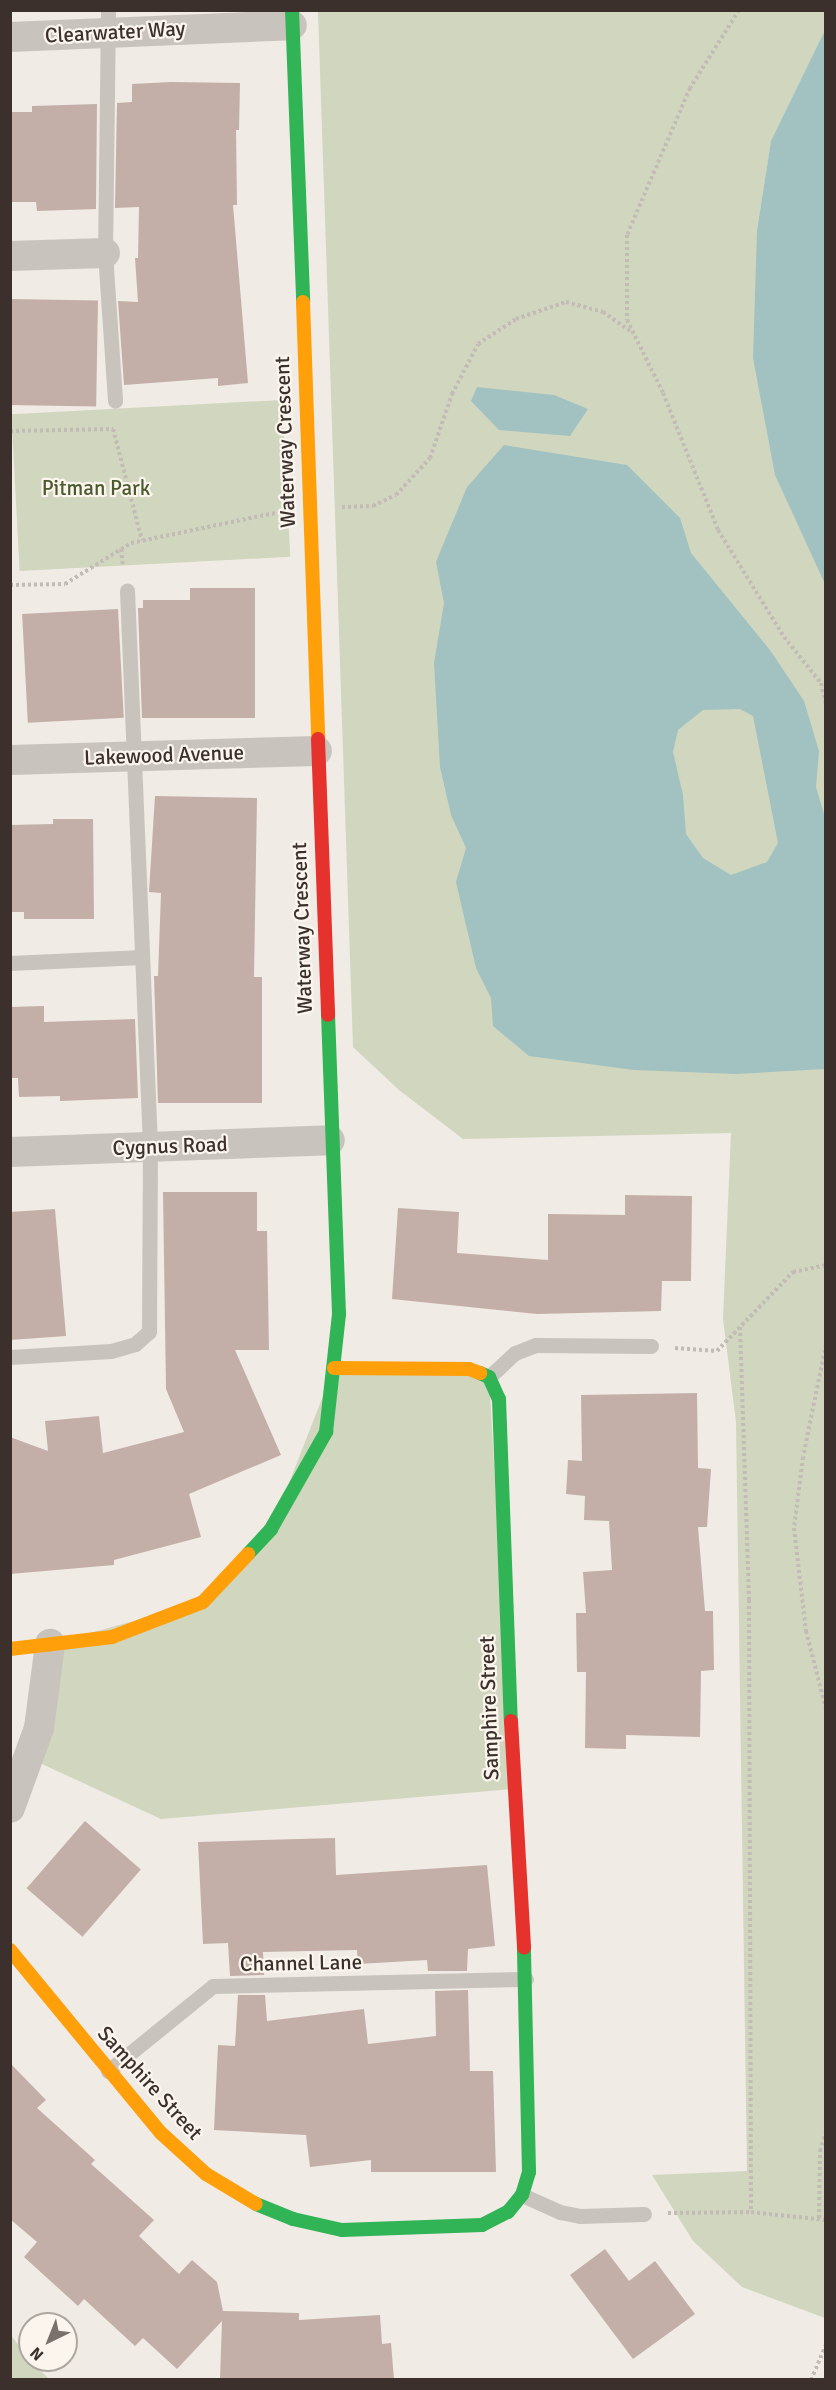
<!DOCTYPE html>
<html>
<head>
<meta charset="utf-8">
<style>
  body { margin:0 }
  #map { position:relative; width:836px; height:2390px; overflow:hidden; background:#f0ebe5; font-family:Signika,sans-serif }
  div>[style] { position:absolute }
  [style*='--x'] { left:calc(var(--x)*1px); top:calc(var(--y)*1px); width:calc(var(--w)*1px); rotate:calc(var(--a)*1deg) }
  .green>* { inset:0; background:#d1d6bf; transform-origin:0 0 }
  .water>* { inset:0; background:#a1c2c1 }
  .building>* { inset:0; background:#c3afa7; transform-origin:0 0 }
  .path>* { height:4px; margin-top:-2px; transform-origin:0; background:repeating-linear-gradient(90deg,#c2bbb6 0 3px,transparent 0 6px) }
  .lane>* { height:15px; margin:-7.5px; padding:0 7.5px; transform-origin:7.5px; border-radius:7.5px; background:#c9c3be }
  .street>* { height:30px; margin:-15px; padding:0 15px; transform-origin:15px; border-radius:15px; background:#c9c3be }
  .fast>* { height:14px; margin:-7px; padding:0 7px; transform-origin:7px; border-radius:7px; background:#30b455 }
  .slow>* { height:14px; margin:-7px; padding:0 7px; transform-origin:7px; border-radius:7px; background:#ff9f0a }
  .jam>* { height:14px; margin:-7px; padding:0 7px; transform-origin:7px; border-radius:7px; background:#e5322d }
  span { translate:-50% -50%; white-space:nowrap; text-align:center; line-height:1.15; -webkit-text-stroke:4.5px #fbf5ee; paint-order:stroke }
  .street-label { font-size:21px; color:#3b302b }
  .park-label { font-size:21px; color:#4a5a2e }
  .frame { position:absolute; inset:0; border:12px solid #3b302b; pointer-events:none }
  .north { position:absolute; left:18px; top:2312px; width:60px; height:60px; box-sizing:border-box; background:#fbf5ee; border:2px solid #aea6a0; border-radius:50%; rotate:223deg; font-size:16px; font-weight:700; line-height:24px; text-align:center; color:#3b302b }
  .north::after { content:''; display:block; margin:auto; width:21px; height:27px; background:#7a716c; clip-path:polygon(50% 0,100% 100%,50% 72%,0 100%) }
</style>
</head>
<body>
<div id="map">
  <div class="green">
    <i style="clip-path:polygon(318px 11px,825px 11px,825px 30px,771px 142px,757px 230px,826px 584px,825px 2318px,742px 2287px,693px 2241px,652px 2175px,747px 2171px,736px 1422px,723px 1319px,731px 1133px,463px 1139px,399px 1090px,353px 1047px)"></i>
    <i style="left:282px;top:400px;width:157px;height:271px;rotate:87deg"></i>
    <i style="clip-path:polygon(334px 1368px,489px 1377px,513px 1789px,161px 1819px,29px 1758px,50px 1644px,203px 1602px,271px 1529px)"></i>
    <i style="clip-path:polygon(10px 2334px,30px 2360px,49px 2379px,11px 2379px)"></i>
  </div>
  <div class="water">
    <i style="clip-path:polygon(825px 30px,826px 30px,825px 584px,775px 475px,753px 358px,757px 230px,771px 141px)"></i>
    <i style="clip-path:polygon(477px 387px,554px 395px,588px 409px,570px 436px,499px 430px,471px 401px)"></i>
    <i style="clip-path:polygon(evenodd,504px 445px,627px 465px,680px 518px,691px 553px,770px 650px,804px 701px,819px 751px,816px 787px,824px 814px,825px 1069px,736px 1074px,634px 1070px,529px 1056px,493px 1026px,491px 998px,476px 968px,456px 882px,466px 848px,451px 815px,440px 767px,434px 663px,444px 603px,436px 562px,467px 487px,504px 445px,740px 709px,753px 716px,778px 843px,767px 862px,731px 875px,703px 858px,686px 834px,683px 795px,673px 752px,678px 730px,703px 710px,740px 709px)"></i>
  </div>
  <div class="building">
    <i style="clip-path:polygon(171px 82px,240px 83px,239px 130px,236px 130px,237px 205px,233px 205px,248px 383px,218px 386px,218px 378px,124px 385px,118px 301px,138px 302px,135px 258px,138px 258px,139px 207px,115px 208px,117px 103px,132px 102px,132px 84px)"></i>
    <i style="clip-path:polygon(97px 104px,96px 209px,37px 211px,36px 202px,10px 202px,10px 112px,32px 112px,32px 106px)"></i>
    <i style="left:10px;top:299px;width:88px;height:106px;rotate:1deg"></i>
    <i style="clip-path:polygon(190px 588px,255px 588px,255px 718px,142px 718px,138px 608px,143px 608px,143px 600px,190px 600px)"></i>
    <i style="left:118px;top:609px;width:109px;height:96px;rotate:87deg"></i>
    <i style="clip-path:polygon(155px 796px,257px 798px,254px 977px,262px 977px,262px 1103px,158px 1103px,154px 976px,158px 976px,161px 893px,149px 892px)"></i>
    <i style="clip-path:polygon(53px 819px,93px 819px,94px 919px,24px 919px,24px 912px,10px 912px,10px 825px,53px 824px)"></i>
    <i style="clip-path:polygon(44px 1006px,44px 1022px,135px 1019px,138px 1098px,60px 1101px,60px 1096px,19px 1097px,18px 1078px,10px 1078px,10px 1007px)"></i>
    <i style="clip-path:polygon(163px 1192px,257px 1192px,257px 1231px,267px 1231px,269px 1350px,235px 1350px,281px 1455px,189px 1494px,201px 1537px,114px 1560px,114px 1565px,10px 1574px,10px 1437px,48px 1451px,45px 1421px,99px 1416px,103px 1453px,184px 1432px,166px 1389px)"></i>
    <i style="clip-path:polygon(625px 1195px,692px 1196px,691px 1281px,662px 1281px,661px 1311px,537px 1314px,392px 1299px,398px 1208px,459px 1212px,457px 1253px,548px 1260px,548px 1214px,625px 1215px)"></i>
    <i style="clip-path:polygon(55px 1209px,66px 1336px,10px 1340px,10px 1212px)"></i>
    <i style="clip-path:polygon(697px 1393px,698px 1468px,711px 1469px,707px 1527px,698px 1527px,705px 1611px,713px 1611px,714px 1670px,701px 1671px,700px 1737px,626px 1735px,626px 1749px,585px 1748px,586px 1672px,577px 1672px,576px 1613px,586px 1613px,583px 1572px,612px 1570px,609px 1521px,584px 1520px,585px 1496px,566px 1494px,568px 1460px,582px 1461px,581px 1395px)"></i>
    <i style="left:85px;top:1821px;width:74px;height:89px;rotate:41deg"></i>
    <i style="clip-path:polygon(335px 1838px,336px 1875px,487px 1865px,495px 1946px,468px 1949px,467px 1971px,428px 1971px,427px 1960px,358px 1964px,357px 1950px,263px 1952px,264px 1975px,230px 1976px,228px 1943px,203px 1944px,198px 1842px)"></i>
    <i style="clip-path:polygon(468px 1990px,470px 2071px,493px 2071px,496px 2172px,371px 2172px,371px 2160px,310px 2167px,306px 2135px,214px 2130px,218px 2045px,235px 2046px,238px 1995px,265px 1995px,267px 2021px,364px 2009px,368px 2044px,436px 2036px,435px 1991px)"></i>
    <i style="clip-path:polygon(10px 2063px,46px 2100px,37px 2108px,95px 2160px,91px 2164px,154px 2220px,139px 2236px,179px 2274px,192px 2260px,217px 2282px,223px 2311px,299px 2313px,299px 2320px,380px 2315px,382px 2344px,391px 2343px,394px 2379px,220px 2379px,222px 2321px,177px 2369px,143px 2338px,135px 2346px,84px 2299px,78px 2306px,24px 2257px,37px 2242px,10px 2219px)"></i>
    <i style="clip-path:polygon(605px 2249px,629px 2281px,655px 2261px,695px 2314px,633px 2359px,570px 2275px)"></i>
  </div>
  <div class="path">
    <i style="--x:739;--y:10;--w:92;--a:122.1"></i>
    <i style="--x:690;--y:88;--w:160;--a:113.2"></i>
    <i style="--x:627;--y:235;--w:85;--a:90"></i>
    <i style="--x:627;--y:320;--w:81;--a:63.7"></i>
    <i style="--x:663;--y:393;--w:148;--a:68.1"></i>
    <i style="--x:718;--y:530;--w:126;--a:58.3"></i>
    <i style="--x:784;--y:637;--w:59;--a:51.2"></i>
    <i style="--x:821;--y:683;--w:23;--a:77"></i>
    <i style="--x:10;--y:431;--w:103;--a:-1.1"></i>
    <i style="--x:113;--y:429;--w:115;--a:75.4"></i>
    <i style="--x:342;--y:507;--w:31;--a:-2"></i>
    <i style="--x:373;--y:506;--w:25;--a:-26"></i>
    <i style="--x:396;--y:495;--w:50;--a:-47.4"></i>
    <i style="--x:430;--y:458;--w:68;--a:-71"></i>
    <i style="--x:452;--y:394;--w:56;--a:-62.5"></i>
    <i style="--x:478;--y:344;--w:45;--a:-33.3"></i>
    <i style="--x:516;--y:319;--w:53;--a:-18.8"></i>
    <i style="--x:566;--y:302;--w:38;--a:15"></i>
    <i style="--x:603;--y:312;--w:37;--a:35"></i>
    <i style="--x:121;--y:549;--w:17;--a:83"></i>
    <i style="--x:10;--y:585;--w:55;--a:-1"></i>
    <i style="--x:65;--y:584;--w:78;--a:-31.8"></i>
    <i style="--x:131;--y:543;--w:147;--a:-11.8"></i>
    <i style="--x:740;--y:1327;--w:273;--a:88.1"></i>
    <i style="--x:749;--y:1600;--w:612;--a:89.81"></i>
    <i style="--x:826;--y:1344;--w:115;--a:101.5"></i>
    <i style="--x:803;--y:1457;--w:72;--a:97.2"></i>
    <i style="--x:794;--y:1528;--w:104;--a:83.4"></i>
    <i style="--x:806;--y:1631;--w:81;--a:75.6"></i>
    <i style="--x:675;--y:1348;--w:42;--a:4.1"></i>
    <i style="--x:717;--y:1351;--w:110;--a:-46.1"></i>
    <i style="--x:793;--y:1272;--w:34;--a:-12"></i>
    <i style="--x:668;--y:2213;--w:83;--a:-0.7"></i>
    <i style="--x:751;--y:2212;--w:75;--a:6.1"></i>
    <i style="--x:819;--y:2218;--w:67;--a:-89.1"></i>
    <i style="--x:820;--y:2151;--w:21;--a:-73"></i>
    <i style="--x:811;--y:2380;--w:38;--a:-67"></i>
  </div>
  <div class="lane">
    <i style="--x:108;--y:10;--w:243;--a:90.7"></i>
    <i style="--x:105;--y:253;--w:148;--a:86.1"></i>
    <i style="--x:10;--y:963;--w:132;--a:-2.6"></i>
    <i style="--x:10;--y:1357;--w:101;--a:-3.4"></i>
    <i style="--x:111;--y:1351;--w:25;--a:-16"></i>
    <i style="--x:135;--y:1344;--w:18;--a:-41"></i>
    <i style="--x:149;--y:1332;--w:186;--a:-89.7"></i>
    <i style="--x:150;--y:1146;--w:556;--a:-92.37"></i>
    <i style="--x:489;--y:1377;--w:35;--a:-43"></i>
    <i style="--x:515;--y:1353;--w:22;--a:-21"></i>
    <i style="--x:536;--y:1345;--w:115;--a:0.5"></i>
    <i style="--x:108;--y:2071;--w:135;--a:-39"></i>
    <i style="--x:213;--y:1986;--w:313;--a:-1.3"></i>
    <i style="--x:522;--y:2195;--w:42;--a:24.1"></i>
    <i style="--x:560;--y:2212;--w:20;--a:11"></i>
    <i style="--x:580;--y:2216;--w:64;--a:-1.8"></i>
  </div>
  <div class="street">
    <i style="--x:10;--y:37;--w:282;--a:-2.4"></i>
    <i style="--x:10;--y:256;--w:95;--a:-1.8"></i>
    <i style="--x:10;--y:760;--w:307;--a:-1.7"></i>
    <i style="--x:10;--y:1152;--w:320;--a:-2.1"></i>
    <i style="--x:10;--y:1808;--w:85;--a:-70.1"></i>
    <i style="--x:39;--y:1728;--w:85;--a:-82.5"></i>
  </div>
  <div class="fast">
    <i style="--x:292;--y:10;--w:292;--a:87.8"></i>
    <i style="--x:480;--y:1373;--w:10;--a:24"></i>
    <i style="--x:489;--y:1377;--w:24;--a:66"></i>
    <i style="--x:499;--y:1399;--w:322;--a:87.9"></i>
    <i style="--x:248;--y:1554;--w:34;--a:-47"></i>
    <i style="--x:271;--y:1529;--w:112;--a:-60.4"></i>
    <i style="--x:326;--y:1432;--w:119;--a:-83.7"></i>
    <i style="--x:339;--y:1314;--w:299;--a:-92.1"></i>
    <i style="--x:256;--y:2204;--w:40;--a:22"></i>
    <i style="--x:293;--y:2219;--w:50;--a:12.7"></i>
    <i style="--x:342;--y:2230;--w:140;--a:-2"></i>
    <i style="--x:482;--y:2225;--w:29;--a:-27"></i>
    <i style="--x:508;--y:2212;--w:22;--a:-51"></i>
    <i style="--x:522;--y:2195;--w:24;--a:-73"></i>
    <i style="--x:529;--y:2172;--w:224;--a:-91.3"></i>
  </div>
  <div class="slow">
    <i style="--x:303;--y:302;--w:437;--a:88"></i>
    <i style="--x:334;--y:1368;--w:135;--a:0.4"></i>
    <i style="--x:469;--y:1369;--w:12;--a:20"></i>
    <i style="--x:10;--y:1649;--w:103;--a:-6.7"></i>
    <i style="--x:112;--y:1637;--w:97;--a:-21"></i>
    <i style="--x:203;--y:1602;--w:66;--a:-46.8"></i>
    <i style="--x:10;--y:1950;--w:237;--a:50.5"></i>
    <i style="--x:161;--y:2133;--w:61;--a:42.3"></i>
    <i style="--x:206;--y:2174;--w:58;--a:31"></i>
  </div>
  <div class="jam">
    <i style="--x:318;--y:739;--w:276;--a:87.9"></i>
    <i style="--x:511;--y:1721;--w:227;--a:86.7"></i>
  </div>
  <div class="street-label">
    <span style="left:115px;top:32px;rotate:-3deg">Clearwater Way</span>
    <span style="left:285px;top:442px;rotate:-92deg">Waterway Crescent</span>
    <span style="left:164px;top:755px;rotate:-2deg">Lakewood Avenue</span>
    <span style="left:302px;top:928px;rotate:-92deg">Waterway Crescent</span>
    <span style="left:170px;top:1146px;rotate:-2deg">Cygnus Road</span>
    <span style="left:489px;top:1708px;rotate:-92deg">Samphire Street</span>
    <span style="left:301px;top:1963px;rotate:-1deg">Channel Lane</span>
    <span style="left:150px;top:2083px;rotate:48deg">Samphire Street</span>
  </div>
  <div class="park-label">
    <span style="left:96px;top:488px">Pitman Park</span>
  </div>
  <div class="frame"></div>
  <div class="north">N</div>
</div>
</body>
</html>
